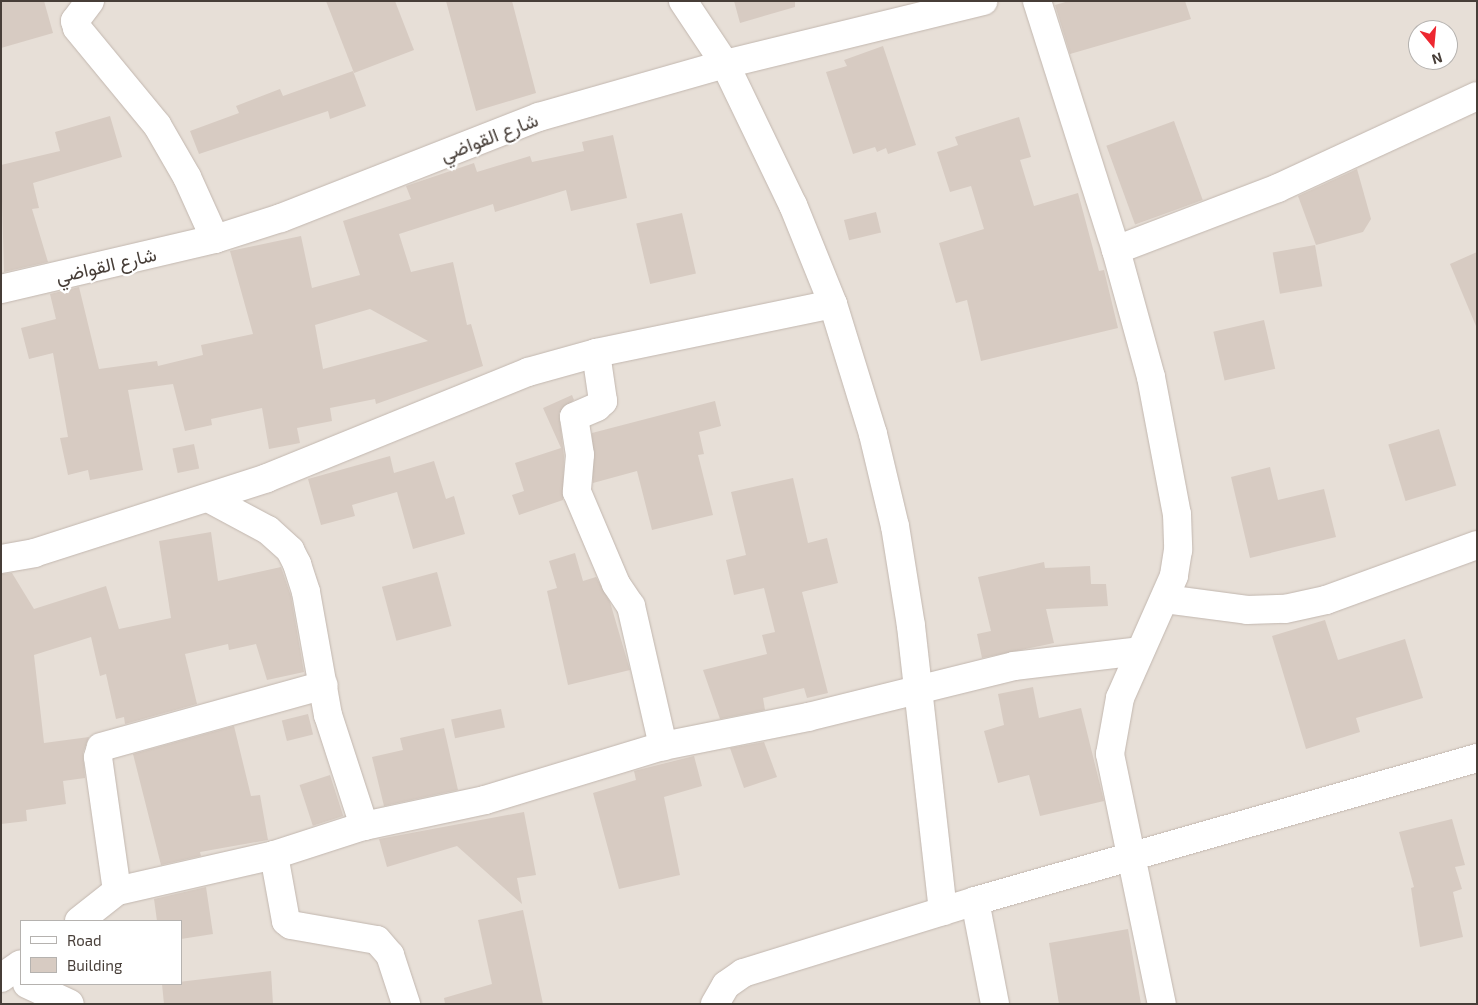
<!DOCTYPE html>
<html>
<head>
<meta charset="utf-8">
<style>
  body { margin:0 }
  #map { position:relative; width:1478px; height:1005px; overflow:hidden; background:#f3eee9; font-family:"Exo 2",Vazirmatn,sans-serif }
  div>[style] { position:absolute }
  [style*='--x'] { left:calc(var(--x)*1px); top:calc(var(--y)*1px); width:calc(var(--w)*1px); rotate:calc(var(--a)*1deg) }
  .residential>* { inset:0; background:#e7dfd7 }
  .building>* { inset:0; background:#d7cbc2; transform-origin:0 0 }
  .roads { filter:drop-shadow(0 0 1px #c2b7af) drop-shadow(0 0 1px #c2b7af) }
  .street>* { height:28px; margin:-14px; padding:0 14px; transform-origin:14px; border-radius:14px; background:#fff }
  span { translate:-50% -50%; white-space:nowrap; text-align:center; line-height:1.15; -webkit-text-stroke:4.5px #fff; paint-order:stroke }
  .street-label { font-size:19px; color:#473e38 }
  .frame { position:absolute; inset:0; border:2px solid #473e38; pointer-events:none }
  .legend { position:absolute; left:20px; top:920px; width:162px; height:65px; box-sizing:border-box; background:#fff; border:1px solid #b5b2af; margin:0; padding:6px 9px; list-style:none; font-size:15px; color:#473e38 }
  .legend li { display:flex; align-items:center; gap:10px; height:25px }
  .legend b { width:25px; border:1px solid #b5b2af }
  .north { position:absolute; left:1408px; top:20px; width:50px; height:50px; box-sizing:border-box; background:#fff; border:1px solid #b5b2af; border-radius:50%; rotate:163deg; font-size:14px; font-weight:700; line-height:20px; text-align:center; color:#473e38 }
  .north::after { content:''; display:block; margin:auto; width:18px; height:22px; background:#ed2730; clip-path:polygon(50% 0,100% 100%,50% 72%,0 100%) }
</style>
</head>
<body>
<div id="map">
  <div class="residential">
    <i style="clip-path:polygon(evenodd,1px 1px,1477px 1px,1477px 1004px,1px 1004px,1px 1px,1418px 30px,1448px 30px,1448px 60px,1418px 60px,1418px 30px,1px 1px,21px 921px,181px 921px,181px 984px,21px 984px,21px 921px)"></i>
  </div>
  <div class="building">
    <i style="clip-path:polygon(1px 1px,44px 1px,53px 33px,1px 48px)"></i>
    <i style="clip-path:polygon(326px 1px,395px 1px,414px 50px,354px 73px)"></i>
    <i style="clip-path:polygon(446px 1px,512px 1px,536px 93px,476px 111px)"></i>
    <i style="clip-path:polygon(734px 1px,795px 1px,795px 7px,740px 23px)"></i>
    <i style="clip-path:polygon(1069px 1px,1185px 1px,1191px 19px,1070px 54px,1055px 5px)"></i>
    <i style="clip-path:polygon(883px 46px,916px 145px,888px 154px,886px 148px,877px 152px,875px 147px,853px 154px,826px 72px,847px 66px,844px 60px)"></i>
    <i style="clip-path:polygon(353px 71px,366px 106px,330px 119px,328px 111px,199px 154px,190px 131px,239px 113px,236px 106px,280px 89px,283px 96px)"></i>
    <i style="clip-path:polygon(110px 116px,122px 157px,33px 183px,39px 208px,32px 209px,48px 262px,4px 272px,1px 165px,60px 151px,55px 132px)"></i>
    <i style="clip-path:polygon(1019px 117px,1031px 157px,1020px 160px,1034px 206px,1078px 193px,1099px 271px,1104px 270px,1118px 328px,981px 361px,967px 300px,956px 303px,939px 243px,984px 229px,971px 186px,950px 192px,937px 152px,958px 145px,955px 137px)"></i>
    <i style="left:1174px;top:121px;width:84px;height:72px;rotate:70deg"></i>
    <i style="clip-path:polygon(evenodd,613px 135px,627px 198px,571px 211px,566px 190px,495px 212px,493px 204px,399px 234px,411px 272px,453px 262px,467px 325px,471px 324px,483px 366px,376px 404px,375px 399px,330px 408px,332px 421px,297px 428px,300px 443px,269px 449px,262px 408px,211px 419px,212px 425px,185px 431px,173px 384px,128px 390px,143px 470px,90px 480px,88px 470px,68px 475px,60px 438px,68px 437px,53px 353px,29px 359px,21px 328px,56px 319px,50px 294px,79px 287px,99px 369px,157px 361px,158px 366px,203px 355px,201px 345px,253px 334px,230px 251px,301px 236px,312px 288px,360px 275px,343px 221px,411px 199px,406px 186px,474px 163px,477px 172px,530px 156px,532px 162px,584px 151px,582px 142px,613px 135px,370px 309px,428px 341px,323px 369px,315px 325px,370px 309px)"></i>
    <i style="clip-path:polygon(1357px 169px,1371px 219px,1363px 232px,1316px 245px,1298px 196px)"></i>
    <i style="left:876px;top:212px;width:21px;height:33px;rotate:76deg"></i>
    <i style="left:682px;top:213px;width:62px;height:47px;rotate:77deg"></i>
    <i style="left:1315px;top:245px;width:42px;height:43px;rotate:80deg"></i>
    <i style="clip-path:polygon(1477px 252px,1477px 326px,1476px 326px,1450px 264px)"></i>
    <i style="left:1264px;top:320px;width:50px;height:52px;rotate:77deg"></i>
    <i style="clip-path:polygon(572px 395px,574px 400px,559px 413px,564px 456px,563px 500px,519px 515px,512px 495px,524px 491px,515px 463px,561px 448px,543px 408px)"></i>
    <i style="clip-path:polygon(715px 401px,721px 426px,699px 432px,704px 454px,698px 455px,713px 515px,652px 530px,637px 471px,593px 483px,592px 433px)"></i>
    <i style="left:1439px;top:429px;width:59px;height:53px;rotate:73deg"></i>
    <i style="left:194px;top:444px;width:25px;height:22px;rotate:78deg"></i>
    <i style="clip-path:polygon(390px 456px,394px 473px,434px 461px,446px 499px,454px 496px,465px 534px,413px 549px,397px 492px,352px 505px,355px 516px,321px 525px,308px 479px)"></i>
    <i style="clip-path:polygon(1270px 467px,1278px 500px,1324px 489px,1336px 537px,1250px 558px,1231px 477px)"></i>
    <i style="clip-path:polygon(793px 478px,808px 543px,827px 538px,838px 583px,802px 592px,828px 693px,807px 698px,804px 688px,763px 698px,765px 710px,720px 719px,703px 670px,767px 654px,762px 635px,775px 632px,764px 588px,734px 595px,726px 560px,746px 555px,731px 492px)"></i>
    <i style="clip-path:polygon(211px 532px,218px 581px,281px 567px,291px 596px,304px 672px,267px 680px,256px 644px,229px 650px,228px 644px,185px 654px,197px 704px,125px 724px,124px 717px,116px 719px,106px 674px,100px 676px,91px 637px,34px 655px,44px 743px,89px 737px,83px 753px,85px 778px,63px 781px,66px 804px,26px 810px,27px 821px,1px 824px,1px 574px,12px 573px,34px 609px,106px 586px,119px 629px,171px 618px,159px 541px)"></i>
    <i style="clip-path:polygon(575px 553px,583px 581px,596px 577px,610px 602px,630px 670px,568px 685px,547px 591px,557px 588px,549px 561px)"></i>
    <i style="clip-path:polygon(1044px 562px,1045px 568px,1090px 566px,1091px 584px,1106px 584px,1108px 606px,1046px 609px,1054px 643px,982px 658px,977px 634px,991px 631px,978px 577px)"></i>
    <i style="left:437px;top:572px;width:56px;height:57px;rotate:75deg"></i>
    <i style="clip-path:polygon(1325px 620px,1338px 660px,1405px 639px,1423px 698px,1356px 718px,1360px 732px,1306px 749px,1272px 636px)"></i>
    <i style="clip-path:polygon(1033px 687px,1039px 718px,1081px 708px,1104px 801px,1040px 816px,1029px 775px,998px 783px,984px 731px,1004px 725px,998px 694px)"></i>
    <i style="left:501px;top:709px;width:19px;height:51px;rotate:78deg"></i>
    <i style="left:308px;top:714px;width:21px;height:27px;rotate:76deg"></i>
    <i style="clip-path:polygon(234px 726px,251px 796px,260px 795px,268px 840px,200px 852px,201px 856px,161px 865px,133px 754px)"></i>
    <i style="clip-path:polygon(444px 728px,458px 790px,384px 806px,372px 757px,403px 750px,400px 738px)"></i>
    <i style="clip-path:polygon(764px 742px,777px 777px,744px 788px,730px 748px)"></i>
    <i style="clip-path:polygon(694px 756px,702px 786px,664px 797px,680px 875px,619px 889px,593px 793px,636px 780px,634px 771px)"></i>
    <i style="left:330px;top:775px;width:43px;height:32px;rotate:72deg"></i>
    <i style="clip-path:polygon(524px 812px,536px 875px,517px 878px,522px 904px,457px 846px,387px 867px,379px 839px)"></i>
    <i style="clip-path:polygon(1452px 819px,1465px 865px,1455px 867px,1462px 889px,1453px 892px,1463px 937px,1420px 947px,1411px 888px,1414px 887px,1399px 832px)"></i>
    <i style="clip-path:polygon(206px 887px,213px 934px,181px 939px,181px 921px,157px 921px,154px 899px)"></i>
    <i style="clip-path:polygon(523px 910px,543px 1004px,445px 1004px,444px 998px,492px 984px,478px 920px)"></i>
    <i style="clip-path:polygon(1128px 929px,1141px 1004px,1059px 1004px,1049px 943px)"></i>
    <i style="clip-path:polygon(271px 971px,273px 1004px,164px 1004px,162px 984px)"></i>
  </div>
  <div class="roads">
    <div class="street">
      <i style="--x:90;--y:1;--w:25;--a:127"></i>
      <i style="--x:75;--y:21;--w:7;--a:74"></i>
      <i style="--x:77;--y:28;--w:126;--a:50.5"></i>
      <i style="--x:157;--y:125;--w:60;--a:60"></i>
      <i style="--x:187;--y:177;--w:68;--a:65.7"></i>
      <i style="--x:683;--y:1;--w:76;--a:56.3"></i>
      <i style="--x:725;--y:64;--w:157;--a:64.3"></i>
      <i style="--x:793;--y:205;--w:107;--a:68"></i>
      <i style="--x:833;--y:304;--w:136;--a:72.9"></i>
      <i style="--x:873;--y:434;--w:95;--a:76.6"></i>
      <i style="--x:895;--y:526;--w:101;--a:80.9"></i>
      <i style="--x:911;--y:626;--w:287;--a:83.6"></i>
      <i style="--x:1037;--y:1;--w:261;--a:72.4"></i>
      <i style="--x:1116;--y:250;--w:132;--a:74.6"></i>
      <i style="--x:1151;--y:377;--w:139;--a:79.3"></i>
      <i style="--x:1177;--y:514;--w:36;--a:88"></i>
      <i style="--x:1178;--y:550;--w:26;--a:99"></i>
      <i style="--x:1174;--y:576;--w:133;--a:113.9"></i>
      <i style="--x:1120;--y:698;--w:57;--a:100.1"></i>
      <i style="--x:1110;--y:754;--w:255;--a:78.3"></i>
      <i style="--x:1116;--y:250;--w:173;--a:-20.9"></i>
      <i style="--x:1278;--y:188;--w:219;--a:-24.8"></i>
      <i style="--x:1;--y:289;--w:220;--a:-13.2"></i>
      <i style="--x:215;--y:239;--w:69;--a:-17.7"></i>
      <i style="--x:281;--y:218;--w:277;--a:-21.4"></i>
      <i style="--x:539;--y:117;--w:193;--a:-15.9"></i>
      <i style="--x:725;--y:64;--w:266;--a:-13.7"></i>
      <i style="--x:596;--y:353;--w:49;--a:81.7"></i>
      <i style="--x:603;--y:401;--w:8;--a:135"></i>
      <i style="--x:597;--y:407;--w:25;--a:157"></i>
      <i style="--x:574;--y:417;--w:38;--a:81"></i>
      <i style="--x:580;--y:455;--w:37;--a:95"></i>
      <i style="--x:577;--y:492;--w:100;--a:67"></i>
      <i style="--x:616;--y:584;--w:27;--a:56"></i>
      <i style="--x:631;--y:606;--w:144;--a:77.1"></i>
      <i style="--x:208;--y:498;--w:68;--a:28.1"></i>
      <i style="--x:268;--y:530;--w:30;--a:42"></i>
      <i style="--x:290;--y:550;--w:16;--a:63"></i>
      <i style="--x:297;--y:564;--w:29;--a:72"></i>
      <i style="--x:306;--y:592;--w:125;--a:79.9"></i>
      <i style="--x:328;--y:715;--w:117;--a:72"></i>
      <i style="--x:1;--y:559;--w:34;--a:-10"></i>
      <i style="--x:34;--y:553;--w:245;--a:-17.8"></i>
      <i style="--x:267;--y:478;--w:282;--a:-22.1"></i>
      <i style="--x:528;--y:372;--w:71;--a:-15.6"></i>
      <i style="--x:596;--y:353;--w:242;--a:-11.7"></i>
      <i style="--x:1165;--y:599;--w:83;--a:7.6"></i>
      <i style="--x:1247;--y:610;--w:38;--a:-2"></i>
      <i style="--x:1285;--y:609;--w:42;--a:-12.4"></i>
      <i style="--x:1326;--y:600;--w:161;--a:-20"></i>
      <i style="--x:274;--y:855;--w:67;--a:79.7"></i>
      <i style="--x:286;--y:921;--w:6;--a:39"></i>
      <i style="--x:291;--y:925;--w:87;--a:9.9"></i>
      <i style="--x:377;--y:940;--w:20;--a:49"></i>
      <i style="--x:390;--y:955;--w:52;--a:71.9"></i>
      <i style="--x:117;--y:891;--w:135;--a:-98.1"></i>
      <i style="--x:98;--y:757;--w:10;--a:-73"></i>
      <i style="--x:101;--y:747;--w:231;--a:-15.5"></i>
      <i style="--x:975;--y:901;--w:105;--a:79"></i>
      <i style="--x:79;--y:921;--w:48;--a:-38.3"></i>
      <i style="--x:117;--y:891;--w:161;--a:-12.9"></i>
      <i style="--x:274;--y:855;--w:95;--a:-17.9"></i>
      <i style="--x:364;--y:826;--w:124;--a:-12.1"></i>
      <i style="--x:485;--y:800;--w:186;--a:-16.9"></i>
      <i style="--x:663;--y:746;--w:148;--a:-11.3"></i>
      <i style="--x:808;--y:717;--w:212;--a:-13.9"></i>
      <i style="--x:1014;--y:666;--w:126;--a:-6.8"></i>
      <i style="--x:1;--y:978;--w:24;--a:-35"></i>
      <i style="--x:27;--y:984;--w:47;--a:24.9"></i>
      <i style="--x:715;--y:1004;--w:22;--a:-60"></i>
      <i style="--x:726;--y:985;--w:21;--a:-35"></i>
      <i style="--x:743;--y:973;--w:243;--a:-17.2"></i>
      <i style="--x:975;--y:901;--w:522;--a:-15.9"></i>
    </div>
  </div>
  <div class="street-label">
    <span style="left:489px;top:137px;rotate:-21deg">شارع القواضي</span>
    <span style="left:106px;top:265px;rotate:-13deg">شارع القواضي</span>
  </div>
  <div class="frame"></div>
  <ul class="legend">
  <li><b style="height:6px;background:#fff"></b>Road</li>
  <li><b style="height:14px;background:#d7cbc2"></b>Building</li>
  </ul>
  <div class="north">N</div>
</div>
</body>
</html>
